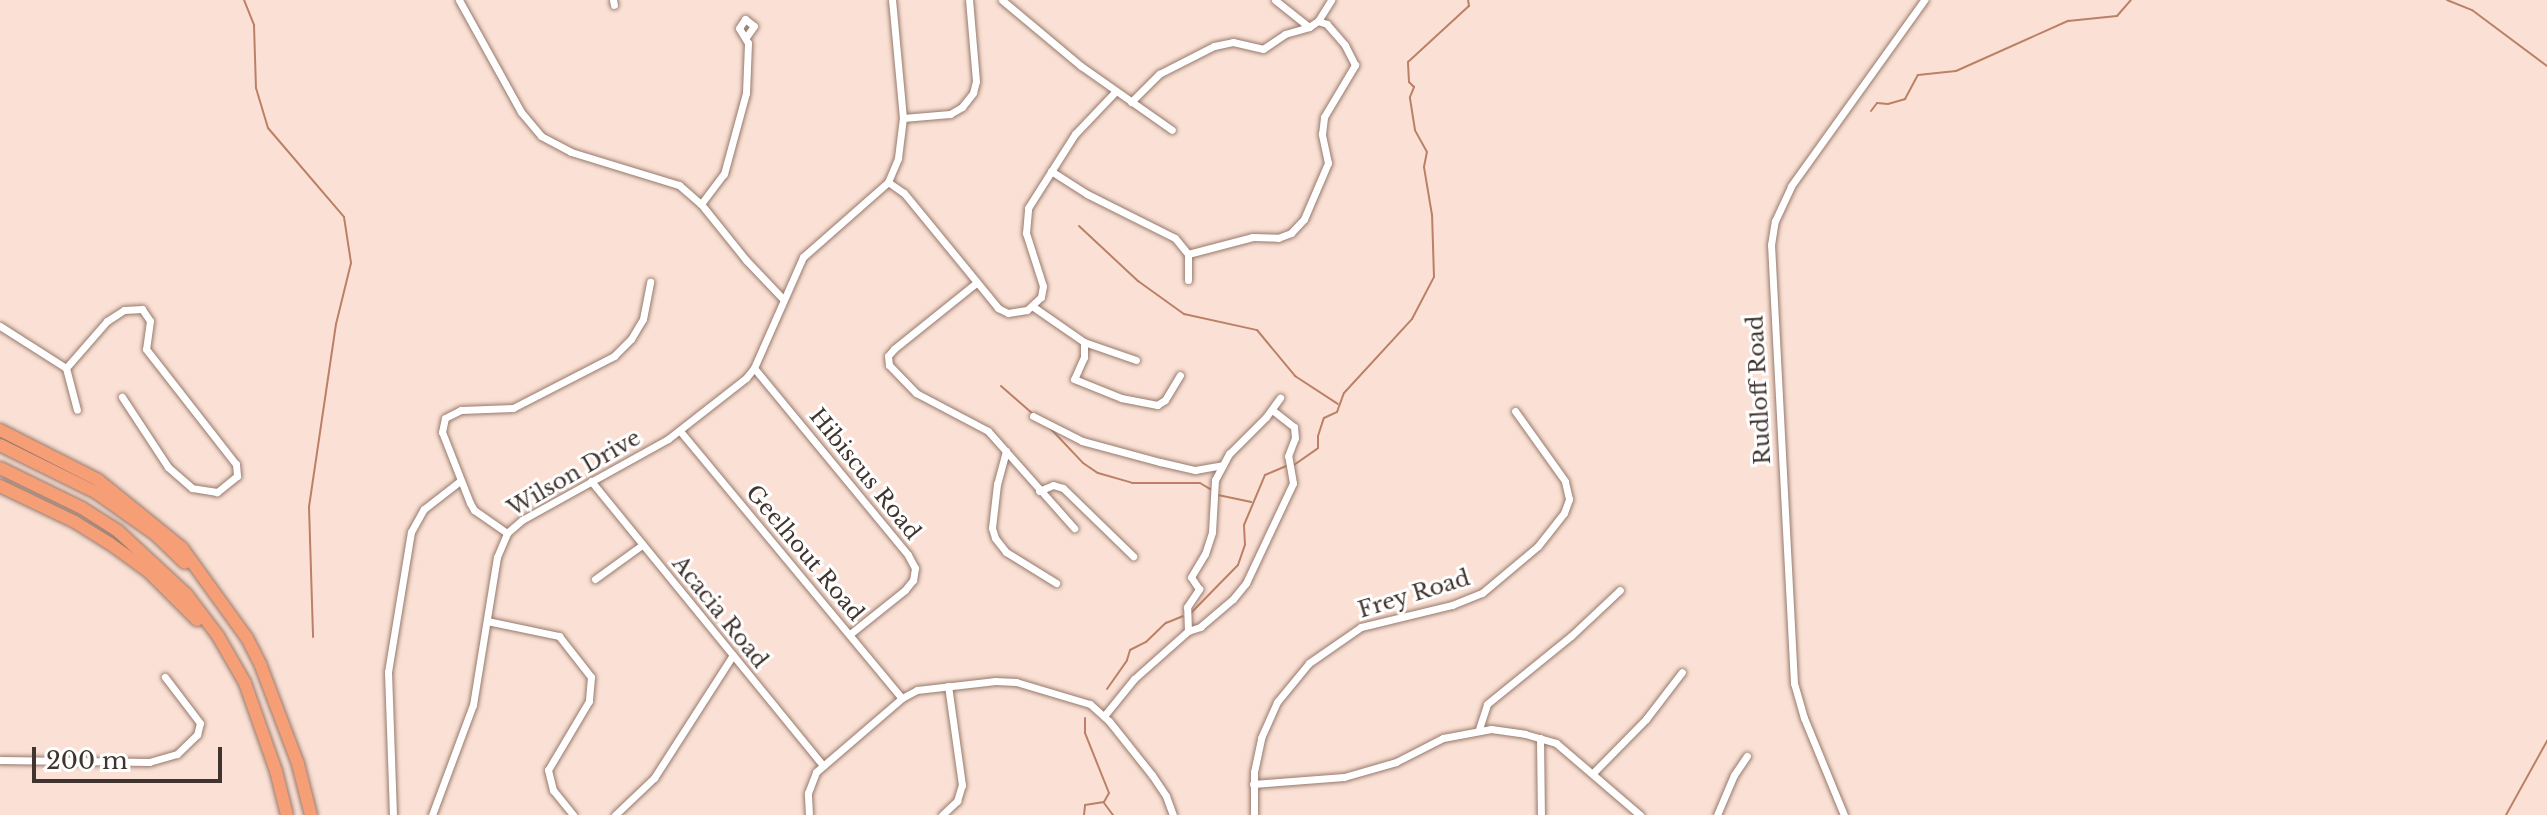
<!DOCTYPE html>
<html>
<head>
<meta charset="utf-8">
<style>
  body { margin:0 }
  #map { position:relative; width:2547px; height:815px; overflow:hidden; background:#fbe1d5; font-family:"Libre Baskerville",serif }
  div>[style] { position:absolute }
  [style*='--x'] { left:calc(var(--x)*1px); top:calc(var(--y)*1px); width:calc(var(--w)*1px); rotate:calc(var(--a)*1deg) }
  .stream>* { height:2px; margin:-1px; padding:0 1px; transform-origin:1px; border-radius:1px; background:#bb8066 }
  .roads { filter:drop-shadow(0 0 2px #96796c) drop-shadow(0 0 2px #96796c) }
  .street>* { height:7px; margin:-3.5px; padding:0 3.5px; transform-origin:3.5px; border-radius:3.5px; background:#fff }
  .highway>* { height:12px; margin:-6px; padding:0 6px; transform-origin:6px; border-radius:6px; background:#f69e76 }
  span { translate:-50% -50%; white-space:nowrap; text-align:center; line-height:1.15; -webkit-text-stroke:6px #fff; paint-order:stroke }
  .street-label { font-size:22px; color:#41342f }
  .scale { position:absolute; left:32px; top:747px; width:190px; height:36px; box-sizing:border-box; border:4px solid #41342f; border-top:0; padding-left:10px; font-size:24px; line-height:28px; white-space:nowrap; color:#41342f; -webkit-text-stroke:6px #fff; paint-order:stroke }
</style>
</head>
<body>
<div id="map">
  <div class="stream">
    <i style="--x:244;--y:0;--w:27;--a:68"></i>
    <i style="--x:254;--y:25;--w:63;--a:88.2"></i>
    <i style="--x:256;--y:88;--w:42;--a:73.3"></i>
    <i style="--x:268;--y:128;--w:117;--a:49.5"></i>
    <i style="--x:344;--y:217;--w:47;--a:81.3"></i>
    <i style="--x:351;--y:263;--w:63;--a:103.8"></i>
    <i style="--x:336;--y:324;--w:185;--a:98.4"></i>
    <i style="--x:309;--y:507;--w:130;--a:88.2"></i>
    <i style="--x:2447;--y:0;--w:27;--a:22"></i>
    <i style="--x:2472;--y:10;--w:94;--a:36.7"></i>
    <i style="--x:1871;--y:111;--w:10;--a:-53"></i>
    <i style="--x:1877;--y:103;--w:11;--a:5"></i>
    <i style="--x:1888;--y:104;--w:18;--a:-16"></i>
    <i style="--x:1905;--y:99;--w:27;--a:-62"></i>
    <i style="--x:1918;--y:75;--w:38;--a:-6"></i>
    <i style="--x:1956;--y:71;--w:123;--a:-24.1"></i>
    <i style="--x:2068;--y:21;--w:49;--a:-5.8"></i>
    <i style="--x:2117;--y:16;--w:21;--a:-49"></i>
    <i style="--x:1079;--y:226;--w:81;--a:43"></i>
    <i style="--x:1138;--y:281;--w:57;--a:35.7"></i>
    <i style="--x:1184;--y:314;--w:75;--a:12.4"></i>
    <i style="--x:1257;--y:330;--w:60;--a:50.4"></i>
    <i style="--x:1295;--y:376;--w:51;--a:33.1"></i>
    <i style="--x:1001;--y:386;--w:43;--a:41.2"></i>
    <i style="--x:1050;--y:428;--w:48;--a:46.7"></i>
    <i style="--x:1083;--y:463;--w:18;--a:34"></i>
    <i style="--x:1098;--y:473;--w:35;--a:16"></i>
    <i style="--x:1132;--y:483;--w:68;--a:0"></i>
    <i style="--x:1200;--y:483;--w:12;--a:31"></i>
    <i style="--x:1294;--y:465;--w:29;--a:-35"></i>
    <i style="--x:1318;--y:448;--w:12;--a:-90"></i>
    <i style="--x:1318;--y:436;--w:19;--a:-72"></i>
    <i style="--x:1324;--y:418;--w:14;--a:-25"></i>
    <i style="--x:1337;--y:412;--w:20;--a:-70"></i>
    <i style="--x:1344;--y:393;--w:100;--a:-47.4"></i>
    <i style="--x:1412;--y:319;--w:47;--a:-62.4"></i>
    <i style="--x:1434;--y:277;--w:62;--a:-91.8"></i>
    <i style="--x:1432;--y:215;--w:49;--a:-99.5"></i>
    <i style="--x:1424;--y:167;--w:15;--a:-79"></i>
    <i style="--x:1427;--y:152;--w:25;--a:-119"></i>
    <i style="--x:1415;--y:130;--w:33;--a:-99"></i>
    <i style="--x:1410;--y:97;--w:11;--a:-68"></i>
    <i style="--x:1414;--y:87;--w:7;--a:-135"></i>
    <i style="--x:1409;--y:82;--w:20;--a:-93"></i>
    <i style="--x:1408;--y:62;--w:83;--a:-42.6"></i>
    <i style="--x:1469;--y:6;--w:6;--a:-99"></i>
    <i style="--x:1218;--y:495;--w:34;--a:12"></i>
    <i style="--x:1189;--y:615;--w:70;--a:-45.6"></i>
    <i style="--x:1238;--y:565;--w:21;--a:-71"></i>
    <i style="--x:1245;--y:545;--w:20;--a:-93"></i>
    <i style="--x:1244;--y:525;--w:54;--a:-67.2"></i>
    <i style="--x:1265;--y:475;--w:25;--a:-23"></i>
    <i style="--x:1107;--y:689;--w:35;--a:-55"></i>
    <i style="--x:1127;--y:660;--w:10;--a:-73"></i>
    <i style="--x:1130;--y:650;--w:18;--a:-27"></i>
    <i style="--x:1146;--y:642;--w:28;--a:-44"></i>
    <i style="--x:1166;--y:623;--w:18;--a:-22"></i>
    <i style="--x:1104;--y:803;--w:15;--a:53"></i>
    <i style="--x:1084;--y:815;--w:10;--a:-84"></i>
    <i style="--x:1085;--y:805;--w:19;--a:-9"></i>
    <i style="--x:1104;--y:802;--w:10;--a:-61"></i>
    <i style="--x:1109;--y:793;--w:65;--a:-111.8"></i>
    <i style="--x:1085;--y:733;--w:15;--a:-90"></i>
    <i style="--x:2506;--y:815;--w:85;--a:-61"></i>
  </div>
  <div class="roads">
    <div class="street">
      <i style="--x:459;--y:0;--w:128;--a:61"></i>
      <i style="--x:521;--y:112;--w:31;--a:50"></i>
      <i style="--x:541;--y:136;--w:34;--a:28"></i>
      <i style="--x:571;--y:152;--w:113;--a:17"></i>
      <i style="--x:679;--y:185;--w:29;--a:41"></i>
      <i style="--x:701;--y:204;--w:72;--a:51.2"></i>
      <i style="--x:746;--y:260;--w:54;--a:46.5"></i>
      <i style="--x:613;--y:0;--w:5;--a:79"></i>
      <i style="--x:1002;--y:0;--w:103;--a:39.9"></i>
      <i style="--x:1081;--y:66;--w:111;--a:35.1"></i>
      <i style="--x:1275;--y:0;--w:43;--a:38.5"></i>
      <i style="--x:1309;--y:27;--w:11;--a:-34"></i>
      <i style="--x:1318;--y:21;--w:25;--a:-58"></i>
      <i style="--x:1131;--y:102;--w:40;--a:-45"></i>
      <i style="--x:1159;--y:74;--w:62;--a:-27"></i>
      <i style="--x:1214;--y:46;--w:19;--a:-12"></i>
      <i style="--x:1233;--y:42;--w:31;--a:13"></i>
      <i style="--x:1263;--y:49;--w:27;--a:-34"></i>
      <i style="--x:1285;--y:34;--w:25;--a:-16"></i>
      <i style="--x:903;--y:118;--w:47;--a:-4.9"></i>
      <i style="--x:950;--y:114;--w:14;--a:-30"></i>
      <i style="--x:962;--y:107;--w:18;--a:-52"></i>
      <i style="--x:973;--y:93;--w:12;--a:-76"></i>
      <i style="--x:976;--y:81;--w:81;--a:-94.9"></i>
      <i style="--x:1051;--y:171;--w:43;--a:32.6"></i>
      <i style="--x:1087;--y:194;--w:98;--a:26.6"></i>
      <i style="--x:1175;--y:238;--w:21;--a:51"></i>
      <i style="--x:1188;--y:254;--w:26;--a:90"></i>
      <i style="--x:888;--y:182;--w:19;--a:35"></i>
      <i style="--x:904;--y:193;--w:149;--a:50.7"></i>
      <i style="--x:998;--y:308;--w:11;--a:27"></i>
      <i style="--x:1008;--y:313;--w:19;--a:-9"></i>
      <i style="--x:1027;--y:310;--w:19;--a:-43"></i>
      <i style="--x:1041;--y:297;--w:11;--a:-80"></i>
      <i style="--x:1043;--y:286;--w:56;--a:-107.8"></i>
      <i style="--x:1026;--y:233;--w:25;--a:-85"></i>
      <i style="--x:1028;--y:208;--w:88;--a:-57.6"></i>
      <i style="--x:1075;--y:134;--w:59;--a:-46.4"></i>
      <i style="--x:701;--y:204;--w:38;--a:-53"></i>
      <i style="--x:724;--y:174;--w:84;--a:-74.8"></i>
      <i style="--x:746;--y:93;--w:50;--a:-87.7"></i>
      <i style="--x:748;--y:43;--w:17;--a:-121"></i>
      <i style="--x:739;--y:28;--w:11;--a:-56"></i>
      <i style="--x:745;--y:19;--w:11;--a:38"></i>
      <i style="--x:754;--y:26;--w:12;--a:125"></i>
      <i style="--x:1188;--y:254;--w:67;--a:-14.7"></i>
      <i style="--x:1253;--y:237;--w:25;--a:2"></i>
      <i style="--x:1278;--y:238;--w:14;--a:-21"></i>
      <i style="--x:1291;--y:233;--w:19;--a:-47"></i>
      <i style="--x:1304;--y:219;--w:61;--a:-66.8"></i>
      <i style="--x:1328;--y:163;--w:30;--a:-102"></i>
      <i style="--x:1322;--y:134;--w:17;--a:-83"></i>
      <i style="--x:1324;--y:117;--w:61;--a:-59.2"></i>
      <i style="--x:1355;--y:65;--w:22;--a:-117"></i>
      <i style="--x:1345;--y:45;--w:28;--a:-131"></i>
      <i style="--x:1327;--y:24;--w:9;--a:-162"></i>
      <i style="--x:976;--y:283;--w:105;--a:141.2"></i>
      <i style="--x:894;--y:349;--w:9;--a:131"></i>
      <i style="--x:888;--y:356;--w:9;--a:84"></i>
      <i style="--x:889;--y:365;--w:39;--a:46"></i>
      <i style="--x:916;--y:393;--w:81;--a:27.8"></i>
      <i style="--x:988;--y:431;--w:130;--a:48.4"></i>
      <i style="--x:1032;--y:306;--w:63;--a:34.7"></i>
      <i style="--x:1084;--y:342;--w:55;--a:19.1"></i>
      <i style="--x:0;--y:326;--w:78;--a:32.5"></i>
      <i style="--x:66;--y:368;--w:43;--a:75.3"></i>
      <i style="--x:1084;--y:342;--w:15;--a:90"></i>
      <i style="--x:1084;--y:357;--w:24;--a:114"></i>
      <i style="--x:1074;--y:379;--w:51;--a:22"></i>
      <i style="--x:1121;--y:398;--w:37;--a:11"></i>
      <i style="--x:1157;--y:405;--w:9;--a:-32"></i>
      <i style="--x:1165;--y:400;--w:29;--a:-59"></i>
      <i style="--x:66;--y:368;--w:62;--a:-48.9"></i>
      <i style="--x:107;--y:321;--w:20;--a:-33"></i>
      <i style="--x:124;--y:310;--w:18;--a:-3"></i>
      <i style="--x:142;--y:309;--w:14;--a:56"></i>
      <i style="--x:150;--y:321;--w:28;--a:98"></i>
      <i style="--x:146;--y:349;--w:146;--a:52"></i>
      <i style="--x:236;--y:464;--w:12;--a:85"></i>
      <i style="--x:237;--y:476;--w:26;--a:141"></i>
      <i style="--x:217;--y:492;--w:25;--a:-171"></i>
      <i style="--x:192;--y:488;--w:32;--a:-139"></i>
      <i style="--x:168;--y:467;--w:84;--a:-123.3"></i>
      <i style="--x:754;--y:368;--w:242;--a:50.5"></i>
      <i style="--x:908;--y:555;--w:15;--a:62"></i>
      <i style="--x:915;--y:568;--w:12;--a:99"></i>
      <i style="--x:913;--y:580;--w:13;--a:129"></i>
      <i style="--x:905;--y:590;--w:70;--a:141.3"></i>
      <i style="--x:1033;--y:416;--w:55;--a:27"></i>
      <i style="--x:1082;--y:441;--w:81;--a:15.1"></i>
      <i style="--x:1160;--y:462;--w:36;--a:13"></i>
      <i style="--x:1195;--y:470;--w:28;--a:-10"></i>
      <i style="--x:680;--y:431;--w:347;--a:50.3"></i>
      <i style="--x:1006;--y:451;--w:34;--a:105"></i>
      <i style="--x:997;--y:484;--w:44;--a:96.5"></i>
      <i style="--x:992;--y:528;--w:10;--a:73"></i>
      <i style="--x:995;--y:538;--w:18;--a:52"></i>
      <i style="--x:1006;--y:552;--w:59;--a:31.8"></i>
      <i style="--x:591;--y:481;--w:365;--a:50.8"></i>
      <i style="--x:1039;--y:491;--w:15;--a:-23"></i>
      <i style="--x:1053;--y:485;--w:10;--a:17"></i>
      <i style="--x:1063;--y:488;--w:98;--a:44.2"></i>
      <i style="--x:507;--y:533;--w:40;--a:-145.1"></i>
      <i style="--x:474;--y:510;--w:8;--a:-120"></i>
      <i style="--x:470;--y:503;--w:76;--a:-111.5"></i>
      <i style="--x:442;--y:432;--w:14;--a:-78"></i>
      <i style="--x:445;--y:418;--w:18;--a:-27"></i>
      <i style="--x:461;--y:410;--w:52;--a:-2.2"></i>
      <i style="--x:513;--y:408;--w:114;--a:-27.2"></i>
      <i style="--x:614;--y:356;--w:24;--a:-45"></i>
      <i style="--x:631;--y:339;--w:23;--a:-59"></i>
      <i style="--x:643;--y:319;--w:38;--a:-79"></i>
      <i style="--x:595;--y:579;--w:58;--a:-35.9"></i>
      <i style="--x:487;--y:621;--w:74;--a:11.8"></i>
      <i style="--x:559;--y:636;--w:52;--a:52"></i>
      <i style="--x:591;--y:677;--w:24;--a:95"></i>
      <i style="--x:589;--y:701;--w:80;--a:120.7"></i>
      <i style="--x:548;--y:770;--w:21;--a:76"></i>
      <i style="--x:553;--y:790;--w:32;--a:51"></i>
      <i style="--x:1188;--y:631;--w:13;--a:-18"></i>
      <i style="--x:1200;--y:627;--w:43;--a:-40.3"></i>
      <i style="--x:1233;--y:599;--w:21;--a:-51"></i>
      <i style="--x:1246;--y:583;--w:110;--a:-64.8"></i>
      <i style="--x:1293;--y:483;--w:27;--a:-100"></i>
      <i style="--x:1288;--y:456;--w:19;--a:-69"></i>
      <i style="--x:1295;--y:438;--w:11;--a:-95"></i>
      <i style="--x:1294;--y:427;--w:28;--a:-142"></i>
      <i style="--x:1104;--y:716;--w:48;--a:-51"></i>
      <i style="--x:1134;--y:679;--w:72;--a:-41.6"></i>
      <i style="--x:1188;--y:631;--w:24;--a:-92"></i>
      <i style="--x:1187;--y:607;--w:22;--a:-56"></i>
      <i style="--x:1199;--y:589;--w:14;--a:-124"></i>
      <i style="--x:1191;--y:577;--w:27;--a:-59"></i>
      <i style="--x:1205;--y:554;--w:23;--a:-72"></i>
      <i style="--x:1212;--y:532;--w:52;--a:-86.7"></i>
      <i style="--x:1215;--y:480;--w:30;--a:-62"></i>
      <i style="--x:1229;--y:454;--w:52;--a:-45"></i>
      <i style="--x:1266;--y:417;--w:24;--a:-54"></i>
      <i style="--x:1479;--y:729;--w:26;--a:-72"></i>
      <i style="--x:1487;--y:704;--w:108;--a:-39"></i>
      <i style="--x:1571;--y:636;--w:67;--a:-43.2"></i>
      <i style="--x:1540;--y:738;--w:77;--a:89.3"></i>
      <i style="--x:0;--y:760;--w:149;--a:0.8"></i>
      <i style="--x:149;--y:762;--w:29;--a:-16"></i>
      <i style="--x:177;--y:754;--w:28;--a:-44"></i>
      <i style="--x:197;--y:735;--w:12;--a:-76"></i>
      <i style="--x:200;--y:723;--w:58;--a:-127.3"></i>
      <i style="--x:1593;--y:773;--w:76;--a:-45.5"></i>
      <i style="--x:1646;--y:719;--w:59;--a:-52.5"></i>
      <i style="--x:1253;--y:784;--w:91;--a:-4.4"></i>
      <i style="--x:1344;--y:777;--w:54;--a:-16.1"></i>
      <i style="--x:1396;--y:762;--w:53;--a:-27.1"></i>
      <i style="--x:1443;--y:738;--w:49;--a:-10.6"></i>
      <i style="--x:1491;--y:729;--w:34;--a:8"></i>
      <i style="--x:1525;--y:734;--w:32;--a:16"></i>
      <i style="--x:1556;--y:743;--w:111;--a:40.6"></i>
      <i style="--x:393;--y:815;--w:143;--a:-92"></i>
      <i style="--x:388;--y:672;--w:142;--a:-80.7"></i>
      <i style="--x:411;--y:532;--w:26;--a:-61"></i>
      <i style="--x:424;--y:509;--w:46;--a:-37.9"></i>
      <i style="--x:432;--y:815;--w:117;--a:-69.6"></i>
      <i style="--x:473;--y:705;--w:150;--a:-80.8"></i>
      <i style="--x:497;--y:557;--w:26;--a:-67"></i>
      <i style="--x:507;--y:533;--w:20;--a:-41"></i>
      <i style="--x:522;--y:520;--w:167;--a:-29"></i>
      <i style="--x:668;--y:439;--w:99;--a:-38"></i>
      <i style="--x:746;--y:378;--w:13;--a:-51"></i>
      <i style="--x:754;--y:368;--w:121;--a:-66.2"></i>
      <i style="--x:803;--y:257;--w:113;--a:-41.4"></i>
      <i style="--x:888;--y:182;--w:26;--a:-67"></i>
      <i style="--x:898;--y:158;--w:40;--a:-82.9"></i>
      <i style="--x:903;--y:118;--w:119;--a:-95.3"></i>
      <i style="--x:615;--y:815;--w:54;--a:-43.5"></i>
      <i style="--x:654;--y:778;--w:146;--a:-57.3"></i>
      <i style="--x:809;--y:815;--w:22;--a:-93"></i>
      <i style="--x:808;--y:793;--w:22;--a:-69"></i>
      <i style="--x:816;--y:772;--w:113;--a:-40.7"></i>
      <i style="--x:902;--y:698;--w:17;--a:-28"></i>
      <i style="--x:917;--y:690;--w:79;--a:-6.6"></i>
      <i style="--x:995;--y:681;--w:21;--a:3"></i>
      <i style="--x:1016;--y:682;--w:77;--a:16.6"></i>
      <i style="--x:1090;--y:704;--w:25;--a:42"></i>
      <i style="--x:1109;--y:721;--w:69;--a:51.5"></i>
      <i style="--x:1152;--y:775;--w:25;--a:56"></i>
      <i style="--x:1166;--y:796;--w:20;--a:70"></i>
      <i style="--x:942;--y:815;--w:21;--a:-43"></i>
      <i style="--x:957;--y:801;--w:17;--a:-73"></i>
      <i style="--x:962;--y:785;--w:100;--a:-98"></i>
      <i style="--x:1254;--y:815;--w:43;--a:-90"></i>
      <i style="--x:1254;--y:772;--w:35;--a:-78"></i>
      <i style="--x:1261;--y:738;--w:39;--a:-66"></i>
      <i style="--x:1277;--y:702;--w:50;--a:-50.6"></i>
      <i style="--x:1309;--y:663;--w:63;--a:-34.7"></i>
      <i style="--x:1361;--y:627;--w:94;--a:-13.6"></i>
      <i style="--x:1452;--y:605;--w:32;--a:-22"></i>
      <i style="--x:1482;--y:593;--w:73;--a:-40"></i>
      <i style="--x:1538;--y:546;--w:42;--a:-51.8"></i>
      <i style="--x:1564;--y:513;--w:15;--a:-70"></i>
      <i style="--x:1569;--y:499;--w:18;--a:-103"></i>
      <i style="--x:1565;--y:481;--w:86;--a:-125.5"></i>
      <i style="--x:1717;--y:815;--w:43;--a:-67"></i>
      <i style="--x:1734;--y:775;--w:23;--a:-56"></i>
      <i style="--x:1844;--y:815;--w:105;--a:-112.4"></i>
      <i style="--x:1804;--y:718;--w:36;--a:-106"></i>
      <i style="--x:1794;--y:683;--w:439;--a:-93"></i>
      <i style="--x:1771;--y:245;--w:24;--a:-81"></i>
      <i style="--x:1775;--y:221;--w:38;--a:-65"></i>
      <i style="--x:1791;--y:186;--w:229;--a:-54.4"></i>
    </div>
    <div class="highway">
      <i style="--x:0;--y:430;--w:110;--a:27"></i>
      <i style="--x:98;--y:480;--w:108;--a:39"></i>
      <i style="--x:182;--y:548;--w:111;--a:54.2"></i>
      <i style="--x:247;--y:638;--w:31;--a:63"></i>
      <i style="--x:261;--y:666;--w:105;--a:69.3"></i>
      <i style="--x:298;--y:764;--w:53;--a:75.7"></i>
      <i style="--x:0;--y:445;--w:108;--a:26.3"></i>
      <i style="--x:97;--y:493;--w:72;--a:35.4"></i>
      <i style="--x:156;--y:535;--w:40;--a:44"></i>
      <i style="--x:0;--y:468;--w:91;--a:26"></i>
      <i style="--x:82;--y:508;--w:43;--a:32.6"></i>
      <i style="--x:118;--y:531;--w:94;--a:42.8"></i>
      <i style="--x:187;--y:595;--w:51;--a:52.9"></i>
      <i style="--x:218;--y:636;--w:54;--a:60.1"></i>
      <i style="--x:245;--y:683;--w:93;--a:70.6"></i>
      <i style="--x:276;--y:771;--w:45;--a:76"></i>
      <i style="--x:0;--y:486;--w:83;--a:25.6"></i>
      <i style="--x:75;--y:522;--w:40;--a:32"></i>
      <i style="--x:109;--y:543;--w:49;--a:35.9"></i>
      <i style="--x:149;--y:572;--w:68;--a:45"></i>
    </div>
  </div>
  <div class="street-label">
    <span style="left:1759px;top:390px;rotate:-93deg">Rudloff Road</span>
    <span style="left:574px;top:473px;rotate:-30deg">Wilson Drive</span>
    <span style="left:865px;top:474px;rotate:51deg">Hibiscus Road</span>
    <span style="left:805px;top:553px;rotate:50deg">Geelhout Road</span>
    <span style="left:1414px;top:594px;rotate:-17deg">Frey Road</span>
    <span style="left:720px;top:612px;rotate:51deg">Acacia Road</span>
  </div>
  <div class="scale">200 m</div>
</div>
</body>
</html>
